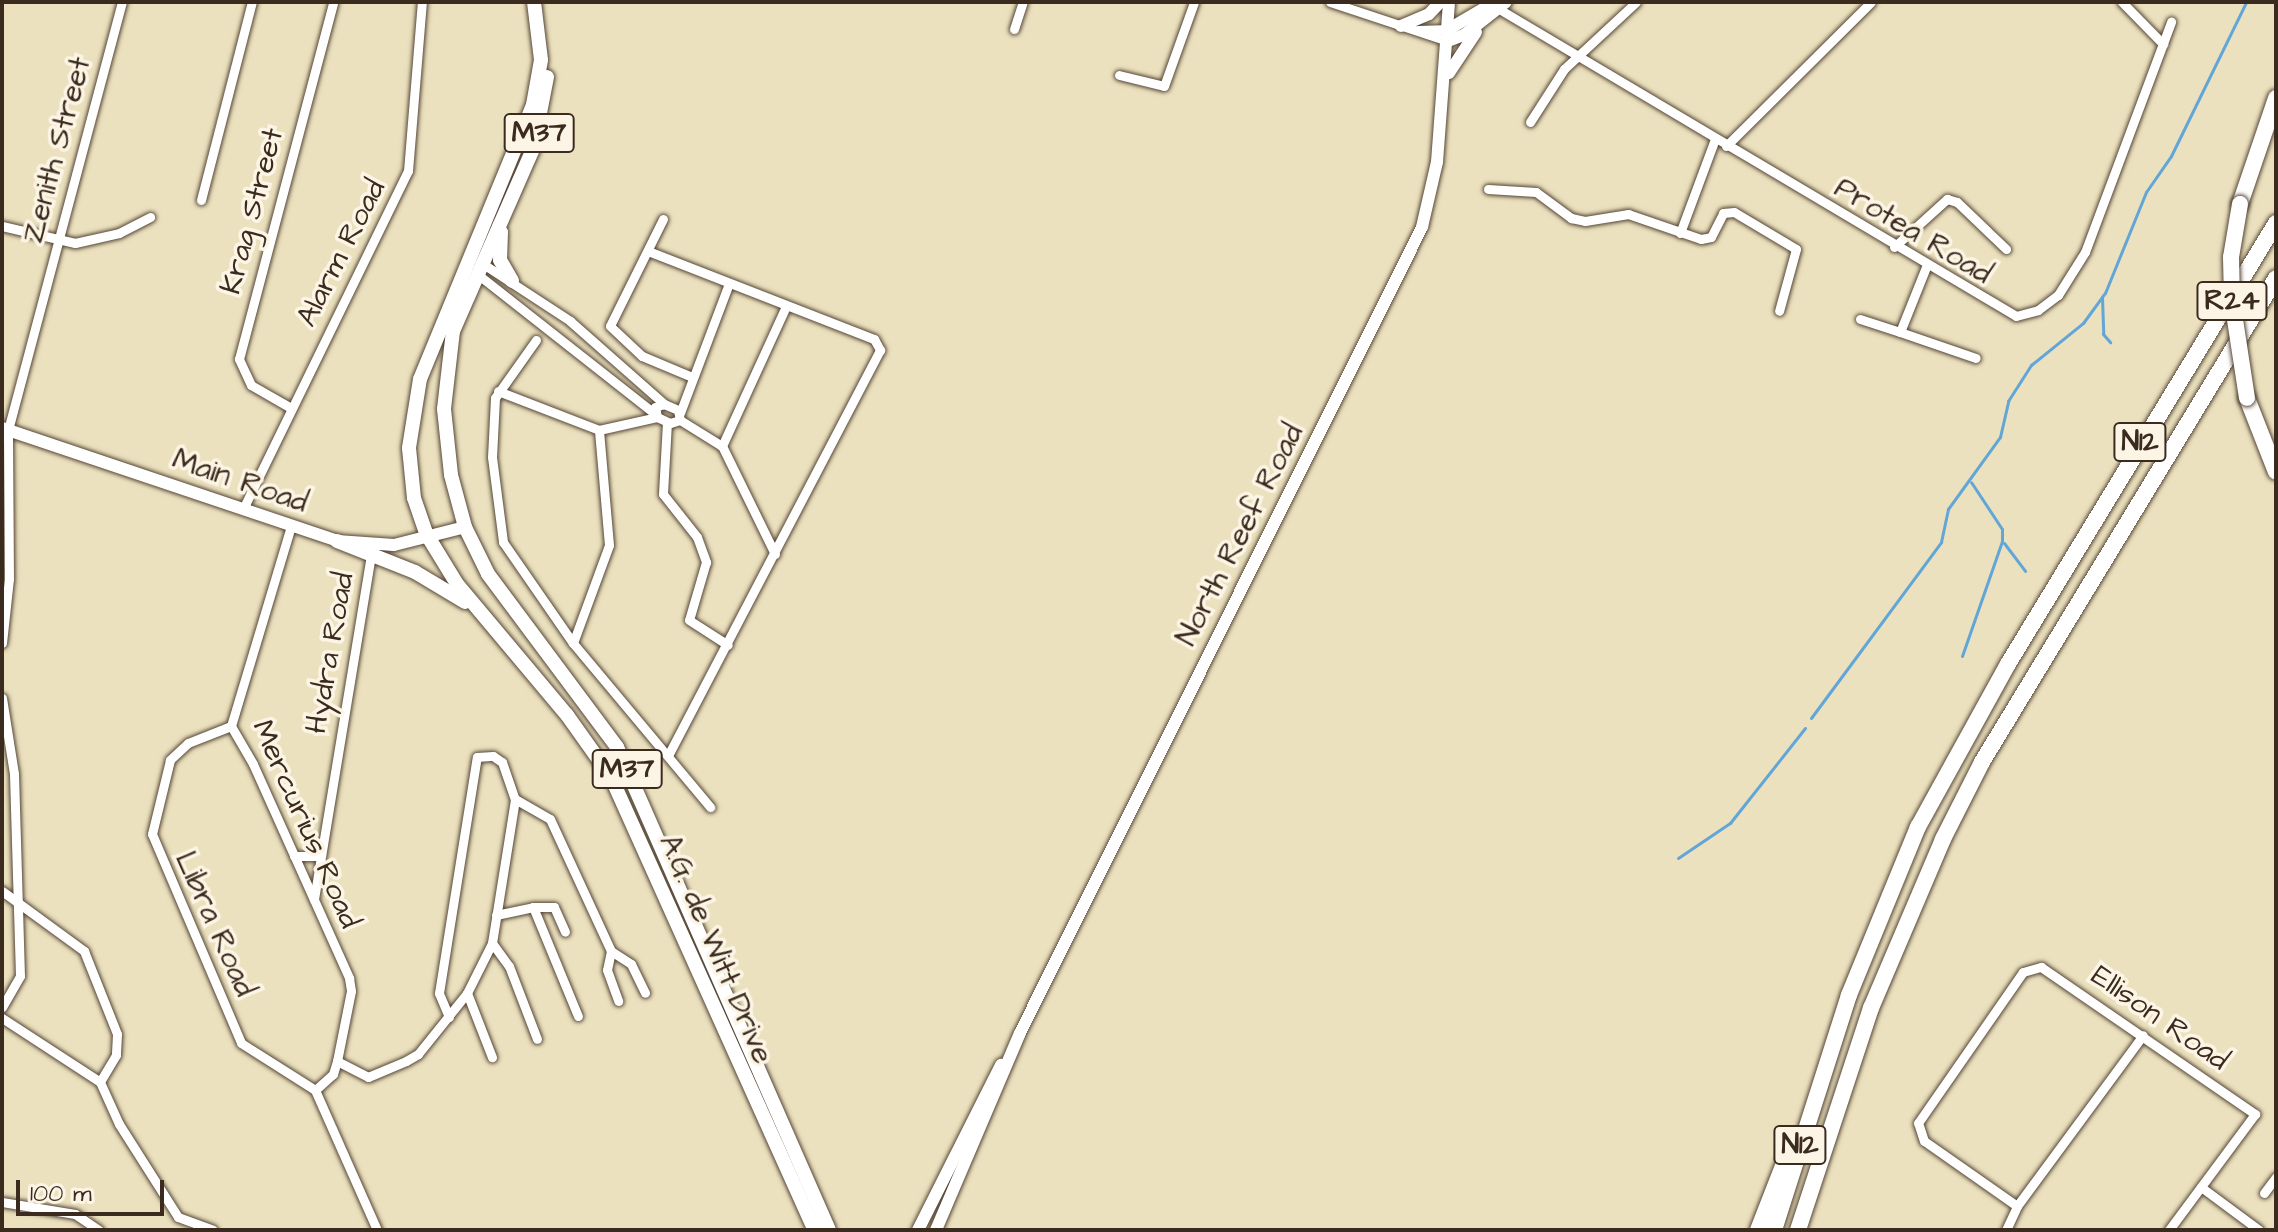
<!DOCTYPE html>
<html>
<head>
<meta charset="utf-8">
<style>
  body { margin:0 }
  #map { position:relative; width:2278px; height:1232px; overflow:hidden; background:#ebe1be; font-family:"Architects Daughter",sans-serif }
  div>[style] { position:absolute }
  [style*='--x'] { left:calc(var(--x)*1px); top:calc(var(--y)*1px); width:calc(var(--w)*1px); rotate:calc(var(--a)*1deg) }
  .stream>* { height:3px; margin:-1.5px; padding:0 1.5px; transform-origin:1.5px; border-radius:1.5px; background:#62a6d7 }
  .roads { filter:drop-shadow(0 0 2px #554536) drop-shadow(0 0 2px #554536) }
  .street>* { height:9px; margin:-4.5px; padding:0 4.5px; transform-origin:4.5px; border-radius:4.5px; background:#fff }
  .secondary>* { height:12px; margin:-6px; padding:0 6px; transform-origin:6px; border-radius:6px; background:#fff }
  .primary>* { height:14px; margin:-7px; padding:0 7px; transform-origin:7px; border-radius:7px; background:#fff }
  .highway>* { height:16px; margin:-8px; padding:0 8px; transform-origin:8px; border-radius:8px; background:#fff }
  .bridges { filter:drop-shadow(0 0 2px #554536) drop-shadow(0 0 2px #554536) }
  .highway-bridge>* { height:16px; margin:-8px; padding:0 8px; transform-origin:8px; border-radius:8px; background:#fff }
  span { translate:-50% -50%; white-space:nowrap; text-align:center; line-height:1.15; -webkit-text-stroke:7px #fcf5e5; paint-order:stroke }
  .shield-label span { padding:2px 6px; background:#fcf5e5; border:2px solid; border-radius:6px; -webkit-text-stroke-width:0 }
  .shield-label { font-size:28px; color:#3b2a1e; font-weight:700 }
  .street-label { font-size:30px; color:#3b2a1e }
  .frame { position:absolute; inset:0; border:4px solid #3b2a1e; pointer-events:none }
  .scale { position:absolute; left:16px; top:1180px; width:148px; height:36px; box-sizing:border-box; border:4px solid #3b2a1e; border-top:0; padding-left:10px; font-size:24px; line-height:28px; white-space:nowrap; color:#3b2a1e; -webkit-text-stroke:6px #fcf5e5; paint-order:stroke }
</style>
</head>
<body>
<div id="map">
  <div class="stream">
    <i style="--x:2102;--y:297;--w:37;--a:88"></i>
    <i style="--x:2103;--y:334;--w:11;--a:49"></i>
    <i style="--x:2004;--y:543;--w:35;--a:53"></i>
    <i style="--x:1962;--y:656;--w:122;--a:-70.8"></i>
    <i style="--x:2002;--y:541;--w:12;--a:-90"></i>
    <i style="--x:2002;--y:529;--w:56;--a:-123.4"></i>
    <i style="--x:1811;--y:718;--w:219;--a:-53.5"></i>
    <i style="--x:1941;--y:542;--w:34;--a:-78"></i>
    <i style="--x:1948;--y:509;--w:89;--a:-54.2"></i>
    <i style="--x:2000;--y:437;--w:37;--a:-77"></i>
    <i style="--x:2008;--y:401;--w:43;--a:-57.4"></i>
    <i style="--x:2031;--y:365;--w:67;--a:-38.9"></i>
    <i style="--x:2083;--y:323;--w:37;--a:-54"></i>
    <i style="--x:2105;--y:293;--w:109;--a:-67.9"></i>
    <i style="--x:2146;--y:192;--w:44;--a:-55.2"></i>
    <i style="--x:2171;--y:156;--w:171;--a:-64"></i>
    <i style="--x:1678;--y:858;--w:63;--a:-33.9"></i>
    <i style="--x:1730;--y:823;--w:121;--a:-51.7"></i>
  </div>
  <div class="roads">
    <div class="street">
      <i style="--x:1330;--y:2;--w:124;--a:18.3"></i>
      <i style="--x:2122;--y:2;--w:59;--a:45.7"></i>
      <i style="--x:1494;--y:6;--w:607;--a:30.7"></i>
      <i style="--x:2016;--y:316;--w:23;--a:-15"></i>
      <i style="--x:2038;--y:310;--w:25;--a:-37"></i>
      <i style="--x:2058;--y:295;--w:51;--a:-57.9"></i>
      <i style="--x:2085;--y:252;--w:246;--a:-69.5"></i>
      <i style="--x:1014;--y:29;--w:28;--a:-72"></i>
      <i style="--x:1418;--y:30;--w:31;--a:-2"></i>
      <i style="--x:1119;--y:75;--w:46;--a:13.7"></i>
      <i style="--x:1164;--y:86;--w:89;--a:-70.3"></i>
      <i style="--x:1530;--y:122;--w:63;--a:-57.3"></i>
      <i style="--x:1564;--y:69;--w:98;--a:-42.9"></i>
      <i style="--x:1726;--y:146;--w:204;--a:-44.8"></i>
      <i style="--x:1488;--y:189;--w:48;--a:3.6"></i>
      <i style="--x:1536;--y:192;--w:44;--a:36.6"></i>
      <i style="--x:1571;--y:218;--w:14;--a:12"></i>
      <i style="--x:1585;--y:221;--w:44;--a:-9.2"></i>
      <i style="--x:1628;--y:214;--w:77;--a:18.9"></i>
      <i style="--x:1701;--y:239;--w:10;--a:-11"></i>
      <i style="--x:1711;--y:237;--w:27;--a:-63"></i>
      <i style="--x:1723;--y:213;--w:11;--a:-5"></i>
      <i style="--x:1734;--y:212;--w:72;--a:30.8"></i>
      <i style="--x:1796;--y:249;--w:64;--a:105.3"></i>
      <i style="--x:201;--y:200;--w:204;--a:-75.6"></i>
      <i style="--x:663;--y:219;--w:119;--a:116.4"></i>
      <i style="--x:610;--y:326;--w:44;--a:43.2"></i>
      <i style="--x:642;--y:356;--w:54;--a:22.8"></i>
      <i style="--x:2;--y:226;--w:75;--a:13.1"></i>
      <i style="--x:75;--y:243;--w:45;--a:-12.8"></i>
      <i style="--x:119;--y:233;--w:35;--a:-27"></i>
      <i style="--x:1680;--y:233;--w:100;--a:-69.6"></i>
      <i style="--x:1894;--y:247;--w:72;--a:-42.2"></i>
      <i style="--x:1947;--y:199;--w:10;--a:17"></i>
      <i style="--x:1957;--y:202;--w:68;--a:43.8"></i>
      <i style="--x:648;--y:251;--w:243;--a:21.3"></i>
      <i style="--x:874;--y:339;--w:13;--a:61"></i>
      <i style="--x:880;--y:350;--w:456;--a:117.6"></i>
      <i style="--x:480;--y:262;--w:108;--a:33.2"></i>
      <i style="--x:570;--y:321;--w:125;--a:41.4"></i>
      <i style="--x:664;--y:404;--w:15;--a:23"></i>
      <i style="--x:678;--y:410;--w:10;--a:79"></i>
      <i style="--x:680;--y:420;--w:10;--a:163"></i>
      <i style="--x:670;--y:423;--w:14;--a:-155"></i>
      <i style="--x:657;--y:417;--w:10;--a:-101"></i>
      <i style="--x:655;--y:407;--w:9;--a:-18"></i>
      <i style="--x:1926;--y:267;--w:70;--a:111.8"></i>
      <i style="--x:1900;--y:332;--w:80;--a:18.9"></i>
      <i style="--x:476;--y:273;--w:228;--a:38.2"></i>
      <i style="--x:1860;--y:319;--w:42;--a:18"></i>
      <i style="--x:536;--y:340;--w:71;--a:125.3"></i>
      <i style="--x:495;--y:398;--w:59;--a:92.9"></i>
      <i style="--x:492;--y:457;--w:86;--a:82.6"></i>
      <i style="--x:503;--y:542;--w:123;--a:55.3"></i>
      <i style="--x:573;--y:643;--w:214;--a:50.1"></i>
      <i style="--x:498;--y:391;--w:108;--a:21.1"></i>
      <i style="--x:599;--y:430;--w:59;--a:-12.6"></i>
      <i style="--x:291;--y:408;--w:46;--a:-150.1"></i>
      <i style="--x:251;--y:385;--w:29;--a:-115"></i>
      <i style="--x:239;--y:359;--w:369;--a:-75.2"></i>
      <i style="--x:680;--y:413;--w:139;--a:-69.3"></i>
      <i style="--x:680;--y:420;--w:49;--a:31.8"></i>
      <i style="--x:667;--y:422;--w:72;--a:93.2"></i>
      <i style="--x:663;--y:494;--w:55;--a:51.7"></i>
      <i style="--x:697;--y:537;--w:27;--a:70"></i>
      <i style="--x:706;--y:562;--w:60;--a:106.3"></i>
      <i style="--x:689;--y:620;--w:46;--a:32.7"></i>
      <i style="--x:243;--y:509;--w:376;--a:-64"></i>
      <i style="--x:408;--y:171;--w:170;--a:-85.3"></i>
      <i style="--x:775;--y:554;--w:120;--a:-116.1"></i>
      <i style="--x:722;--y:446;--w:154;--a:-65.4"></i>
      <i style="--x:2;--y:643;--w:64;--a:-83.8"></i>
      <i style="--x:9;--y:579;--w:149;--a:-90.4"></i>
      <i style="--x:8;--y:430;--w:443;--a:-75.1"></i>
      <i style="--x:573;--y:643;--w:104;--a:-69.8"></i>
      <i style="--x:609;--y:545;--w:115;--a:-95"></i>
      <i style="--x:2;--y:698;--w:77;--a:81"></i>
      <i style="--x:14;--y:774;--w:202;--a:88.3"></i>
      <i style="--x:20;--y:976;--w:36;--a:120"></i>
      <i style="--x:231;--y:726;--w:46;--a:158.4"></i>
      <i style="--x:188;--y:743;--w:25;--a:137"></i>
      <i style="--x:170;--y:760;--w:76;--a:103.7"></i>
      <i style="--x:152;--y:834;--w:227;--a:66.9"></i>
      <i style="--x:241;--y:1043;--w:88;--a:32.4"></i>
      <i style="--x:231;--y:726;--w:44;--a:59.9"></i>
      <i style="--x:253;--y:764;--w:235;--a:65.8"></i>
      <i style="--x:349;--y:978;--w:13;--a:81"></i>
      <i style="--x:351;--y:991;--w:71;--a:101.3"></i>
      <i style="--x:337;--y:1061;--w:14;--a:107"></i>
      <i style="--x:333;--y:1074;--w:24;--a:138"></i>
      <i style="--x:231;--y:726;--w:209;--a:-73.3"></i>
      <i style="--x:294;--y:856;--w:26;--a:0"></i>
      <i style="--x:2;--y:891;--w:102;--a:36.2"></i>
      <i style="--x:84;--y:951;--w:89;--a:68.3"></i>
      <i style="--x:117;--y:1034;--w:21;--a:93"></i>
      <i style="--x:116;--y:1055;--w:31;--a:121"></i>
      <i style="--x:314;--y:899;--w:349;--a:-80.6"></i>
      <i style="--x:533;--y:907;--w:21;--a:0"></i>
      <i style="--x:554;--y:907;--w:27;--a:66"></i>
      <i style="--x:496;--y:915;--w:38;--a:-12"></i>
      <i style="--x:533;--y:907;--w:118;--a:67.6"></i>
      <i style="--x:492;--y:943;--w:29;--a:54"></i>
      <i style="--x:509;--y:966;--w:78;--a:69"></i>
      <i style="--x:611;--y:951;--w:19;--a:102"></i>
      <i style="--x:607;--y:970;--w:33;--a:70"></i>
      <i style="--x:467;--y:993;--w:69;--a:68.7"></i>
      <i style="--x:449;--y:1017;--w:26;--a:-113"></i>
      <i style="--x:439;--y:993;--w:239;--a:-80.9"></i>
      <i style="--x:477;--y:757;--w:16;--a:-4"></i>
      <i style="--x:493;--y:756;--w:11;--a:34"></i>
      <i style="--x:502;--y:762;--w:39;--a:71"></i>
      <i style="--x:2;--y:1018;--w:117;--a:33.1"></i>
      <i style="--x:100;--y:1082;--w:46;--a:65.7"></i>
      <i style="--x:119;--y:1124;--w:110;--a:57.6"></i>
      <i style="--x:178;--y:1217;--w:37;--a:20"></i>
      <i style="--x:337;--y:1061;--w:35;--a:27"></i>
      <i style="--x:368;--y:1077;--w:41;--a:-22.8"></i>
      <i style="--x:406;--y:1061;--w:14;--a:-30"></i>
      <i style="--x:418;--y:1054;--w:78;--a:-51.2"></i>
      <i style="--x:467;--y:993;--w:56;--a:-63.4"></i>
      <i style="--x:492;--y:943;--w:146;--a:-80.9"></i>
      <i style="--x:515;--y:799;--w:40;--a:29.7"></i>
      <i style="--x:550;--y:819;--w:145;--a:65.2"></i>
      <i style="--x:611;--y:951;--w:24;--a:33"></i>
      <i style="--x:631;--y:964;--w:32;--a:64"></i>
      <i style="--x:315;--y:1090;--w:153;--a:66.1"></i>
      <i style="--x:2201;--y:1187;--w:72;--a:36.6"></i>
      <i style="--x:2264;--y:1193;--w:20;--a:-53"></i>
      <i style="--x:2;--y:1202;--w:74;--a:9.3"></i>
      <i style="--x:75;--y:1214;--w:29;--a:34"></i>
      <i style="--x:2017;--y:1206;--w:113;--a:-145"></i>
      <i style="--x:1924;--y:1141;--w:19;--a:-108"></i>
      <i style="--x:1918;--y:1123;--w:184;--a:-55.2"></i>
      <i style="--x:2023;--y:972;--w:19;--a:-16"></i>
      <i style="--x:2041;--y:967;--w:260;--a:34.5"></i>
      <i style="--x:2255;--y:1114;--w:144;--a:126.6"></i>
      <i style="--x:2006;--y:1230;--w:26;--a:-65"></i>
      <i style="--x:2017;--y:1206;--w:212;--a:-53.6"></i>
    </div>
    <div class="secondary">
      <i style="--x:1401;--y:26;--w:30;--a:-23"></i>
      <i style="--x:1429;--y:14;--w:16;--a:-47"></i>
      <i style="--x:1449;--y:29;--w:53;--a:-30.4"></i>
      <i style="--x:1448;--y:41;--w:17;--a:-21"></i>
      <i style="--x:1464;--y:35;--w:53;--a:-38.2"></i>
      <i style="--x:1449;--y:73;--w:49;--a:-56.6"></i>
      <i style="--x:2;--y:428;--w:354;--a:18.6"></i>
      <i style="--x:337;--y:541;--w:57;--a:4"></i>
      <i style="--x:394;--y:545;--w:73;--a:-14.2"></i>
      <i style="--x:918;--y:1230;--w:185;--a:-63.3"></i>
      <i style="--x:936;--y:1230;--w:214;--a:-66.9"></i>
      <i style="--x:1020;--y:1033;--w:901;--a:-63.49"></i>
      <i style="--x:1422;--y:227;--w:67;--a:-77"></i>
      <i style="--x:1437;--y:162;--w:160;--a:-85.7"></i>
    </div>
    <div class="primary">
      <i style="--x:534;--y:2;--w:58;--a:83.1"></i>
      <i style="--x:541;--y:60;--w:46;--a:100.1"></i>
      <i style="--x:533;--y:105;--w:296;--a:112.4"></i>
      <i style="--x:420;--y:379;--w:70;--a:99.1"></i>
      <i style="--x:409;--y:448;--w:50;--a:84.3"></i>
      <i style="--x:414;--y:498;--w:39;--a:71"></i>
      <i style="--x:427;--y:535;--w:57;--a:58.5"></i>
      <i style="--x:457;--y:584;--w:171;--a:50"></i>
      <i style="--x:567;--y:715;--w:76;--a:54.6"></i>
      <i style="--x:611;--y:777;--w:497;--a:65.8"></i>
      <i style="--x:547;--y:77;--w:73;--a:101"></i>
      <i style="--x:533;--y:149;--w:199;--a:113.7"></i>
      <i style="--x:453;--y:331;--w:79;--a:96.6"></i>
      <i style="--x:444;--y:409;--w:66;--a:83.9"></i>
      <i style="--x:451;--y:475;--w:54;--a:74.9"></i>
      <i style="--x:465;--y:527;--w:52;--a:63.9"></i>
      <i style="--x:488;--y:574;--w:216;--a:53.3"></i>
      <i style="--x:617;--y:747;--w:527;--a:66.3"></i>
      <i style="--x:501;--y:232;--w:28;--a:92"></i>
      <i style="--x:500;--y:260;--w:24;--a:60"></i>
      <i style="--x:337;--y:541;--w:84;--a:21.7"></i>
      <i style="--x:415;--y:572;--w:58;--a:31"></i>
    </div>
    <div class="highway">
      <i style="--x:2240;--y:204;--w:112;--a:-71.2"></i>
      <i style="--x:2247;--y:398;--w:79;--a:68.6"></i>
      <i style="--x:1758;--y:1230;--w:83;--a:-68.7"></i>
      <i style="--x:1774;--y:1230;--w:247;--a:-72.3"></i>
      <i style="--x:1849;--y:995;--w:182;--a:-67.7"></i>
      <i style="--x:1918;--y:827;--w:186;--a:-61.1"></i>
      <i style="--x:2008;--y:664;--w:516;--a:-58.71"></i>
      <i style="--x:1798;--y:1230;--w:234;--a:-71.8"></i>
      <i style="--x:1871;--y:1008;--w:184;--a:-66.9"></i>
      <i style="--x:1943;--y:839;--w:86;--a:-63.1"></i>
      <i style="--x:1982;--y:762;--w:566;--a:-58.72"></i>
    </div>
  </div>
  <div class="bridges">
    <div class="highway-bridge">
      <i style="--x:2240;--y:204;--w:54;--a:99.6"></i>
      <i style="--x:2231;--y:257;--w:43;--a:88.7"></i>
      <i style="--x:2232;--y:300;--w:99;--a:81.3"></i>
    </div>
  </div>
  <div class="shield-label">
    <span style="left:539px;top:133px">M37</span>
    <span style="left:2232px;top:301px">R24</span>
    <span style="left:2140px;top:442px">N12</span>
    <span style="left:627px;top:769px">M37</span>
    <span style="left:1800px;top:1145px">N12</span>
  </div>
  <div class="street-label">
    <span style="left:57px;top:150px;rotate:-75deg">Zenith Street</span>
    <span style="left:252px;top:211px;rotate:-75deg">Krag Street</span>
    <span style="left:1913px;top:231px;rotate:31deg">Protea Road</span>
    <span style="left:341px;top:253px;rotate:-63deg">Alarm Road</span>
    <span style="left:240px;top:481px;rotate:19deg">Main Road</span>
    <span style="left:1240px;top:535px;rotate:-63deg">North Reef Road</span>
    <span style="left:330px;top:653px;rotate:-80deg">Hydra Road</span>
    <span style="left:306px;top:824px;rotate:66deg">Mercurius Road</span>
    <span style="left:215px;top:924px;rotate:66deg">Libra Road</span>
    <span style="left:716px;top:949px;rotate:67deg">A.G. de Witt Drive</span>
    <span style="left:2160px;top:1018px;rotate:35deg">Ellison Road</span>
  </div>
  <div class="frame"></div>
  <div class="scale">100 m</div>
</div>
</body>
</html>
